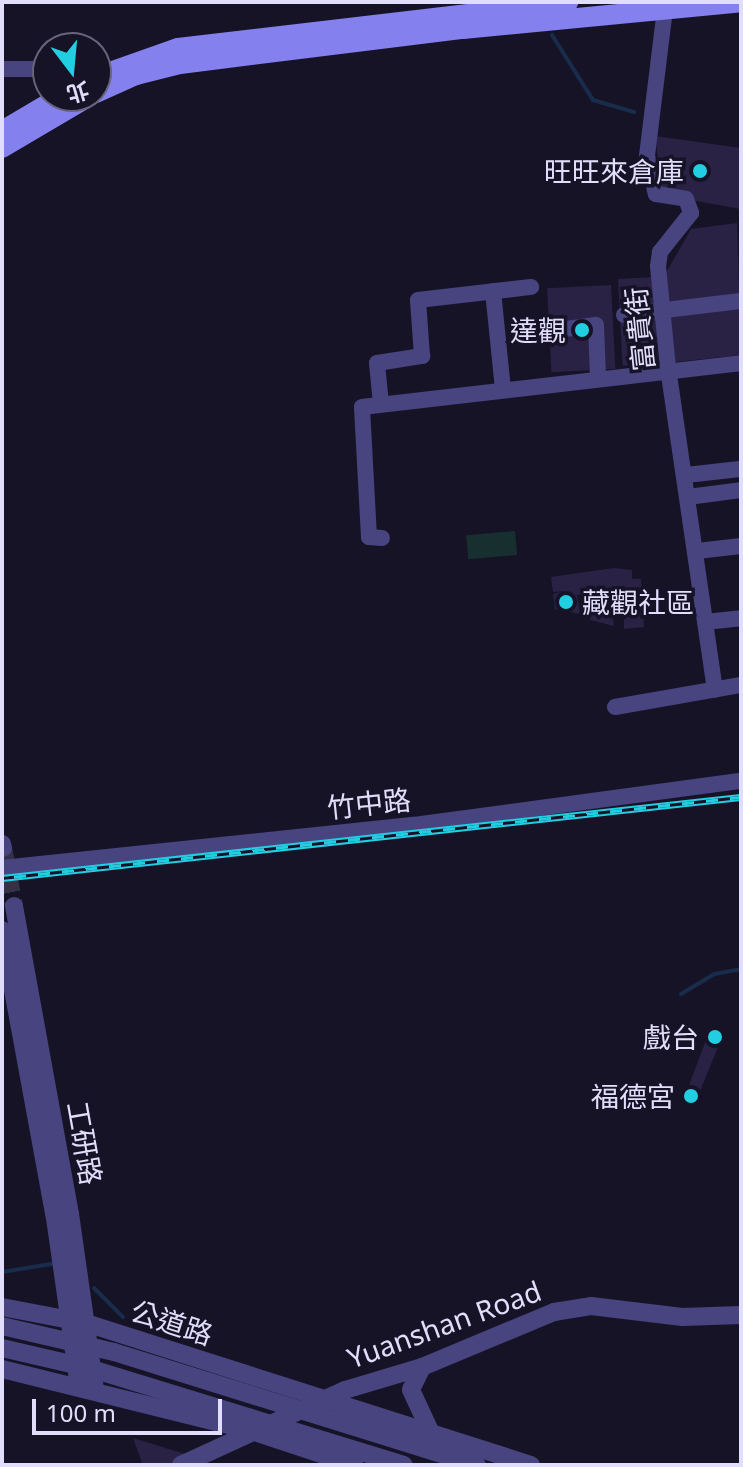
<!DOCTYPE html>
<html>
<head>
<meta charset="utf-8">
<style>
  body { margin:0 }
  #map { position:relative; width:743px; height:1467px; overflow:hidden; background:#171327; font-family:"Noto Sans","Noto Sans TC",sans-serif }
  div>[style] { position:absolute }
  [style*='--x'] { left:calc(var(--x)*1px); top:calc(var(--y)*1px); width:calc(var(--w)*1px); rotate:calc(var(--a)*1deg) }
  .green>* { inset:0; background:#17302f; transform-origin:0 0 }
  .stream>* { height:4px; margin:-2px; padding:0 2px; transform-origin:2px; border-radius:2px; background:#182c4b }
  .building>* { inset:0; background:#292245; transform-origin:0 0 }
  .tertiary-tunnel>* { height:18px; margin-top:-9px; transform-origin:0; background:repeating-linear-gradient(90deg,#353147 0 18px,transparent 0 27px) }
  .minor>* { height:16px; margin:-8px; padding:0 8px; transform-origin:8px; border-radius:8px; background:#474480 }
  .tertiary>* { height:18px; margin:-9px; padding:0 9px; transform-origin:9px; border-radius:9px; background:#474480 }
  .secondary>* { height:20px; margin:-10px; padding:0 10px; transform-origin:10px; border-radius:10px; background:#8481ef }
  .rail>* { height:7px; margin-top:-3.5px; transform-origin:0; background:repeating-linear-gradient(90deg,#171327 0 12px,#22cee2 0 24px); box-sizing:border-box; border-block:2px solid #22cee2 }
  .dots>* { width:22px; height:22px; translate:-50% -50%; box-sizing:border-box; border:4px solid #171327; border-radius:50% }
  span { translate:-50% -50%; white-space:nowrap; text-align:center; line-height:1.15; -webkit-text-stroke:7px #171327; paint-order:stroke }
  .poi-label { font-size:28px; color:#e1defb }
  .right { translate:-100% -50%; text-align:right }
  .left { translate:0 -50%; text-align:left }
  .street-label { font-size:28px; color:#e1defb }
  .frame { position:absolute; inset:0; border:4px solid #e1defb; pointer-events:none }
  .north { position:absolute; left:32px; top:32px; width:80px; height:80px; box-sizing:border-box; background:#171327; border:2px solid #68647c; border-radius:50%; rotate:164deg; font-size:22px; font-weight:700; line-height:32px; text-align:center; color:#e1defb }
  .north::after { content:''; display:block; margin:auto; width:28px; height:36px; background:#22cee2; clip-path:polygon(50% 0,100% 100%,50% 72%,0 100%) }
  .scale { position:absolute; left:32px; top:1399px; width:190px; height:36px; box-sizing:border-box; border:4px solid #e1defb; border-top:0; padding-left:10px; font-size:24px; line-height:28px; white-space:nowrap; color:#e1defb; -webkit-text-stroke:6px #171327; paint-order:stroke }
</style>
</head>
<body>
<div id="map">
  <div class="green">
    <i style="left:515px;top:531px;width:24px;height:49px;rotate:85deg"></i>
  </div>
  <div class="stream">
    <i style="--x:552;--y:35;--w:77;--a:57.8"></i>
    <i style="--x:593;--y:100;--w:43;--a:16.3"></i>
    <i style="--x:681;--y:994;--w:39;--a:-31"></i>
    <i style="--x:714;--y:974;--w:27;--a:-10"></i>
    <i style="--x:2;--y:1272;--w:50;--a:-9.3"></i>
    <i style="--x:94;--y:1288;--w:41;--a:45"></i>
  </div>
  <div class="building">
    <i style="clip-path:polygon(655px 136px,741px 148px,741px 209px,663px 195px)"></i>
    <i style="clip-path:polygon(737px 223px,741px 355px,675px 362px,666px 273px,691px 229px)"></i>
    <i style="left:654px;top:277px;width:87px;height:36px;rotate:87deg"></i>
    <i style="left:611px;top:285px;width:84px;height:64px;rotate:87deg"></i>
    <i style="clip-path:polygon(614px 568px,632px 570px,632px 579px,641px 579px,644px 627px,624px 629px,624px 592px,577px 595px,580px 614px,555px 609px,553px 594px,565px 591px,553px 592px,551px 577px)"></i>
    <i style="clip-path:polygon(585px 612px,612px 612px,614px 626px,587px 619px)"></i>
    <i style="clip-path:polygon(711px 1027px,724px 1032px,694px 1106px,683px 1101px)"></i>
    <i style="clip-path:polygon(133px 1438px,198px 1458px,180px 1465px,143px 1465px)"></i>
  </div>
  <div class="tertiary-tunnel">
    <i style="--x:3;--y:848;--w:59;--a:79.3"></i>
  </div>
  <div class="minor">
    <i style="--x:671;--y:2;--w:9;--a:131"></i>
    <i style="--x:665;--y:9;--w:148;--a:97"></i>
    <i style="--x:647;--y:156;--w:39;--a:77"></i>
    <i style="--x:656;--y:194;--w:30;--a:9"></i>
    <i style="--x:686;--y:199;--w:15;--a:70"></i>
    <i style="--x:691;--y:213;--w:50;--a:128.5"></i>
    <i style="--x:660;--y:252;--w:14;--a:98"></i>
    <i style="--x:658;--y:266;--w:102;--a:84.4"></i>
    <i style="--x:668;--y:368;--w:325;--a:81.7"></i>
    <i style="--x:2;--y:69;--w:46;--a:0"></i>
    <i style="--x:493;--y:291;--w:99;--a:84.2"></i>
    <i style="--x:624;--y:315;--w:117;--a:-6.9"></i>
    <i style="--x:559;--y:330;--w:37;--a:-8"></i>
    <i style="--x:596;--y:325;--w:52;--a:87.8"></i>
    <i style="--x:381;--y:404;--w:41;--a:-95.6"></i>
    <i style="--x:377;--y:363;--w:46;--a:-8.8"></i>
    <i style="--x:422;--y:356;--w:56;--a:-94.1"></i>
    <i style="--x:418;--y:300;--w:114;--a:-6.6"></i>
    <i style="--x:686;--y:475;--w:54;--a:-6.3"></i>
    <i style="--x:688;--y:497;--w:53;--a:-7.5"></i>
    <i style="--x:382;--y:538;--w:13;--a:-176"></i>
    <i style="--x:369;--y:537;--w:130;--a:-93.1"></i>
    <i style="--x:362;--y:407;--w:382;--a:-6.6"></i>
    <i style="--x:697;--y:551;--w:44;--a:-6.5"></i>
    <i style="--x:705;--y:622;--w:36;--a:-6"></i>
    <i style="--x:615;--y:707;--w:128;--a:-9.9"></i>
    <i style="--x:2;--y:868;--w:414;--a:-6"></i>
    <i style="--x:414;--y:825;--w:330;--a:-7.7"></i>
  </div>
  <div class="tertiary">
    <i style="--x:2;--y:844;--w:4;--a:76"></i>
    <i style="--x:14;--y:906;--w:313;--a:79.7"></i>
    <i style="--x:70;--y:1214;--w:178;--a:81.9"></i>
    <i style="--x:2;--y:930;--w:293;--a:79.6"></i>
    <i style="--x:55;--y:1218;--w:170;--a:81.9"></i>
    <i style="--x:2;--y:1307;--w:86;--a:10.8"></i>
    <i style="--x:86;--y:1323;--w:467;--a:17.7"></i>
    <i style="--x:2;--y:1326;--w:115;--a:13.1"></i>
    <i style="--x:114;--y:1352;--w:380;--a:17.3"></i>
    <i style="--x:2;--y:1348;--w:92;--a:13.1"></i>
    <i style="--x:92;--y:1369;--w:326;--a:17.1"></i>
    <i style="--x:422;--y:1367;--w:25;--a:116"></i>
    <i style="--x:411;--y:1390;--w:45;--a:65.1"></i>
    <i style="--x:2;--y:1369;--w:258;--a:13.9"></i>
    <i style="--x:252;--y:1431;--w:108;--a:18.4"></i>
    <i style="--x:181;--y:1465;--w:180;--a:-24.6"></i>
    <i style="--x:345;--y:1390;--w:80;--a:-16.6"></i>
    <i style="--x:422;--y:1367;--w:143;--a:-22.6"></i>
    <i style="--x:554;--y:1312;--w:37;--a:-9"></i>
    <i style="--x:591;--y:1306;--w:92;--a:6.9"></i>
    <i style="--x:682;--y:1317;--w:59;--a:-1.9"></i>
  </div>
  <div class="secondary">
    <i style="--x:96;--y:77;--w:87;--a:-19.5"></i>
    <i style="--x:178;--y:48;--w:393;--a:-6.7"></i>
    <i style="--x:96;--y:93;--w:44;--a:-24.2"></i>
    <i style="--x:136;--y:75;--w:45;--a:-14"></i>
    <i style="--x:180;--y:64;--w:285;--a:-7.1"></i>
    <i style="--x:463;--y:29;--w:279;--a:-5.5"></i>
    <i style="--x:2;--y:131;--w:69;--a:-30.7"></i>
    <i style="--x:2;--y:148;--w:102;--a:-30.6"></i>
  </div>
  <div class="rail">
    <i style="--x:2;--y:878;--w:743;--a:-6.26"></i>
  </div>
  <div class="dots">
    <i style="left:700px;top:171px;background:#22cee2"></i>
    <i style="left:582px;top:330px;background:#22cee2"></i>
    <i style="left:566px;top:602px;background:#22cee2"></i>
    <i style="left:715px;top:1037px;background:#22cee2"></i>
    <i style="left:691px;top:1096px;background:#22cee2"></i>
  </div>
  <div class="poi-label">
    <span class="right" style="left:684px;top:171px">旺旺來倉庫</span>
    <span class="right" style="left:566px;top:330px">達觀</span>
    <span class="left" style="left:582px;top:602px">藏觀社區</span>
    <span class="right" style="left:699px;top:1037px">戲台</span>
    <span class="right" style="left:675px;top:1096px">福德宮</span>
  </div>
  <div class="street-label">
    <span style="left:639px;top:329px;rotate:-96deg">富貴街</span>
    <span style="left:369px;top:803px;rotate:-6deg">竹中路</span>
    <span style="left:85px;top:1143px;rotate:80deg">工研路</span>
    <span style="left:172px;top:1322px;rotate:18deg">公道路</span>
    <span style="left:444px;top:1324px;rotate:-20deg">Yuanshan Road</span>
  </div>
  <div class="frame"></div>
  <div class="north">北</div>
  <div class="scale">100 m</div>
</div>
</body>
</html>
